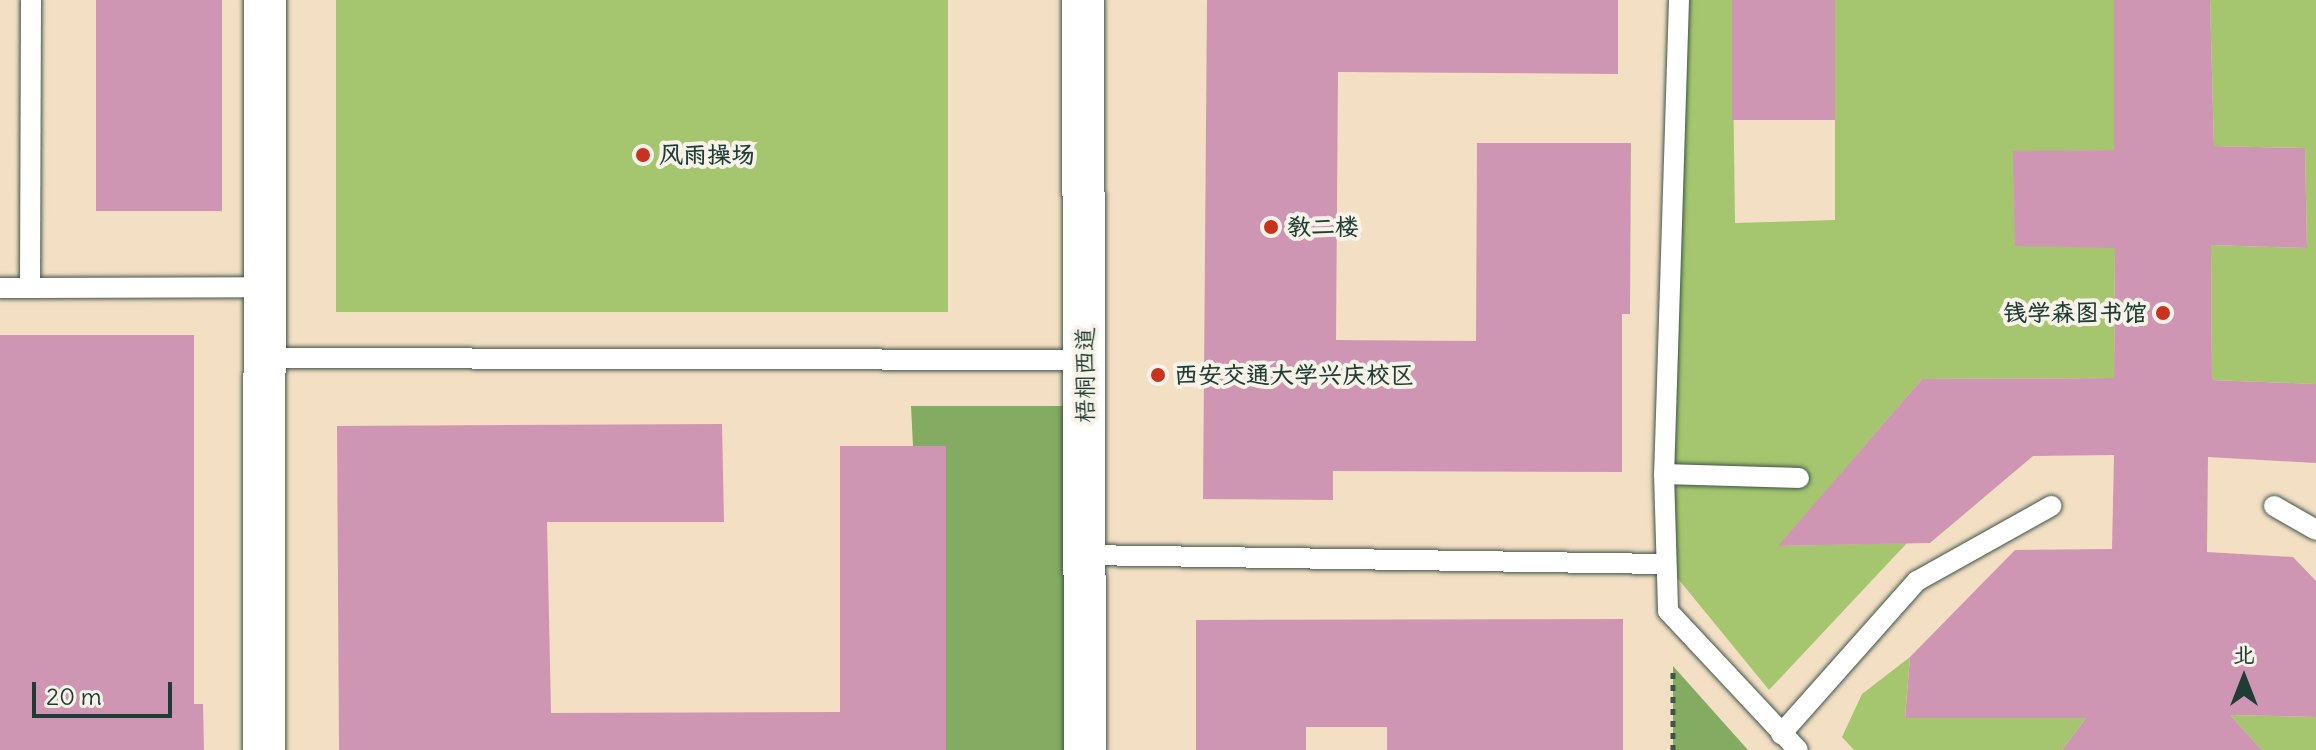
<!DOCTYPE html>
<html>
<head>
<meta charset="utf-8">
<style>
  body { margin:0 }
  #map { position:relative; width:2316px; height:750px; overflow:hidden; background:#f3dfc4; font-family:Delius,"LXGW WenKai TC",sans-serif }
  div>[style] { position:absolute }
  [style*='--x'] { left:calc(var(--x)*1px); top:calc(var(--y)*1px); width:calc(var(--w)*1px); rotate:calc(var(--a)*1deg) }
  .green>* { inset:0; background:#a5c66f; transform-origin:0 0 }
  .forest>* { inset:0; background:#84ab62 }
  .building>* { inset:0; background:#cf96b3; transform-origin:0 0 }
  .path>* { height:5px; margin-top:-2.5px; transform-origin:0; background:repeating-linear-gradient(90deg,#3f554a 0 6px,transparent 0 12px) }
  .roads { filter:drop-shadow(0 0 2px #3f554a) drop-shadow(0 0 2px #3f554a) }
  .lane>* { height:20px; margin:-10px; padding:0 10px; transform-origin:10px; border-radius:10px; background:#fff }
  .street>* { height:42px; margin:-21px; padding:0 21px; transform-origin:21px; border-radius:21px; background:#fff }
  .dots>* { width:22px; height:22px; translate:-50% -50%; box-sizing:border-box; border:4px solid #f7f3e8; border-radius:50% }
  span { translate:-50% -50%; white-space:nowrap; text-align:center; line-height:1.15; -webkit-text-stroke:8px #f7f3e8; paint-order:stroke }
  .poi-label { font-size:24px; color:#1f3d34; font-weight:700 }
  .left { translate:0 -50%; text-align:left }
  .right { translate:-100% -50%; text-align:right }
  .street-label { font-size:24px; color:#1f3d34 }
  .north { position:absolute; left:2204px; top:638px; width:80px; height:80px; -webkit-text-stroke:6px #f7f3e8; paint-order:stroke; rotate:0deg; font-size:22px; font-weight:700; line-height:32px; text-align:center; color:#1f3d34 }
  .north::after { content:''; display:block; margin:auto; width:28px; height:36px; background:#1f3d34; clip-path:polygon(50% 0,100% 100%,50% 72%,0 100%) }
  .scale { position:absolute; left:32px; top:682px; width:140px; height:36px; box-sizing:border-box; border:4px solid #1f3d34; border-top:0; padding-left:10px; font-size:24px; line-height:28px; white-space:nowrap; color:#1f3d34; -webkit-text-stroke:6px #f7f3e8; paint-order:stroke }
</style>
</head>
<body>
<div id="map">
  <div class="green">
    <i style="left:336px;top:0;width:612px;height:312px"></i>
    <i style="clip-path:polygon(1675px 0,1732px 0,1735px 223px,1835px 220px,1835px 0,2114px 0,2114px 150px,2013px 152px,2115px 248px,2114px 378px,1922px 379px,1779px 546px,1907px 543px,1769px 690px,1666px 564px)"></i>
    <i style="clip-path:polygon(2210px 0,2316px 0,2316px 384px,2212px 380px,2211px 245px,2307px 248px,2305px 148px,2214px 146px)"></i>
    <i style="clip-path:polygon(1910px 657px,1905px 717px,2086px 718px,2062px 750px,1854px 750px,1842px 737px,1862px 694px)"></i>
    <i style="clip-path:polygon(2230px 715px,2316px 717px,2316px 750px,2262px 750px)"></i>
  </div>
  <div class="forest">
    <i style="clip-path:polygon(911px 406px,1066px 406px,1066px 750px,946px 750px,946px 446px,913px 446px)"></i>
    <i style="clip-path:polygon(1673px 666px,1748px 750px,1673px 750px)"></i>
  </div>
  <div class="building">
    <i style="left:96px;top:0;width:126px;height:211px"></i>
    <i style="clip-path:polygon(1207px 0,1618px 0,1618px 74px,1338px 72px,1336px 340px,1476px 341px,1477px 143px,1631px 143px,1630px 314px,1622px 314px,1622px 472px,1333px 471px,1333px 500px,1203px 499px)"></i>
    <i style="left:1732px;top:0;width:103px;height:120px"></i>
    <i style="clip-path:polygon(2114px 0,2210px 0,2214px 146px,2305px 148px,2307px 248px,2211px 245px,2212px 380px,2316px 384px,2316px 463px,2208px 457px,2207px 552px,2293px 557px,2316px 581px,2316px 717px,2230px 715px,2262px 750px,2062px 750px,2086px 718px,1905px 718px,1910px 657px,2015px 550px,2112px 549px,2114px 455px,2033px 456px,1930px 543px,1778px 546px,1922px 379px,2114px 378px,2115px 248px,2015px 246px,2013px 151px,2114px 150px)"></i>
    <i style="clip-path:polygon(0 335px,194px 335px,194px 704px,203px 704px,204px 750px,0 750px)"></i>
    <i style="clip-path:polygon(722px 424px,724px 522px,547px 522px,551px 713px,840px 712px,840px 446px,946px 446px,946px 750px,339px 750px,337px 426px)"></i>
    <i style="clip-path:polygon(1623px 619px,1623px 750px,1387px 750px,1387px 727px,1306px 727px,1306px 750px,1196px 750px,1196px 620px)"></i>
  </div>
  <div class="path">
    <i style="--x:1673;--y:750;--w:82;--a:-90"></i>
  </div>
  <div class="roads">
    <div class="lane">
      <i style="--x:31;--y:0;--w:288;--a:90.2"></i>
      <i style="--x:30;--y:288;--w:234;--a:-0.2"></i>
      <i style="--x:1679;--y:0;--w:474;--a:91.8"></i>
      <i style="--x:1664;--y:474;--w:137;--a:88.3"></i>
      <i style="--x:1668;--y:611;--w:190;--a:46.9"></i>
      <i style="--x:0;--y:288;--w:30;--a:0"></i>
      <i style="--x:265;--y:358;--w:821;--a:0.14"></i>
      <i style="--x:1664;--y:474;--w:135;--a:1.7"></i>
      <i style="--x:2274;--y:506;--w:48;--a:29.7"></i>
      <i style="--x:1084;--y:555;--w:582;--a:0.89"></i>
      <i style="--x:1781;--y:734;--w:205;--a:-48.4"></i>
      <i style="--x:1917;--y:581;--w:154;--a:-29.2"></i>
    </div>
    <div class="street">
      <i style="--x:1083;--y:0;--w:750;--a:89.85"></i>
      <i style="--x:264;--y:750;--w:750;--a:-89.92"></i>
    </div>
  </div>
  <div class="dots">
    <i style="left:643px;top:155px;background:#c8321e"></i>
    <i style="left:1271px;top:227px;background:#c8321e"></i>
    <i style="left:2163px;top:313px;background:#c8321e"></i>
    <i style="left:1158px;top:375px;background:#c8321e"></i>
  </div>
  <div class="poi-label">
    <span class="left" style="left:659px;top:155px">风雨操场</span>
    <span class="left" style="left:1287px;top:227px">教二楼</span>
    <span class="right" style="left:2147px;top:313px">钱学森图书馆</span>
    <span class="left" style="left:1174px;top:375px">西安交通大学兴庆校区</span>
  </div>
  <div class="street-label">
    <span style="left:1085px;top:375px;rotate:-90deg">梧桐西道</span>
  </div>
  <div class="north">北</div>
  <div class="scale">20 m</div>
</div>
</body>
</html>
